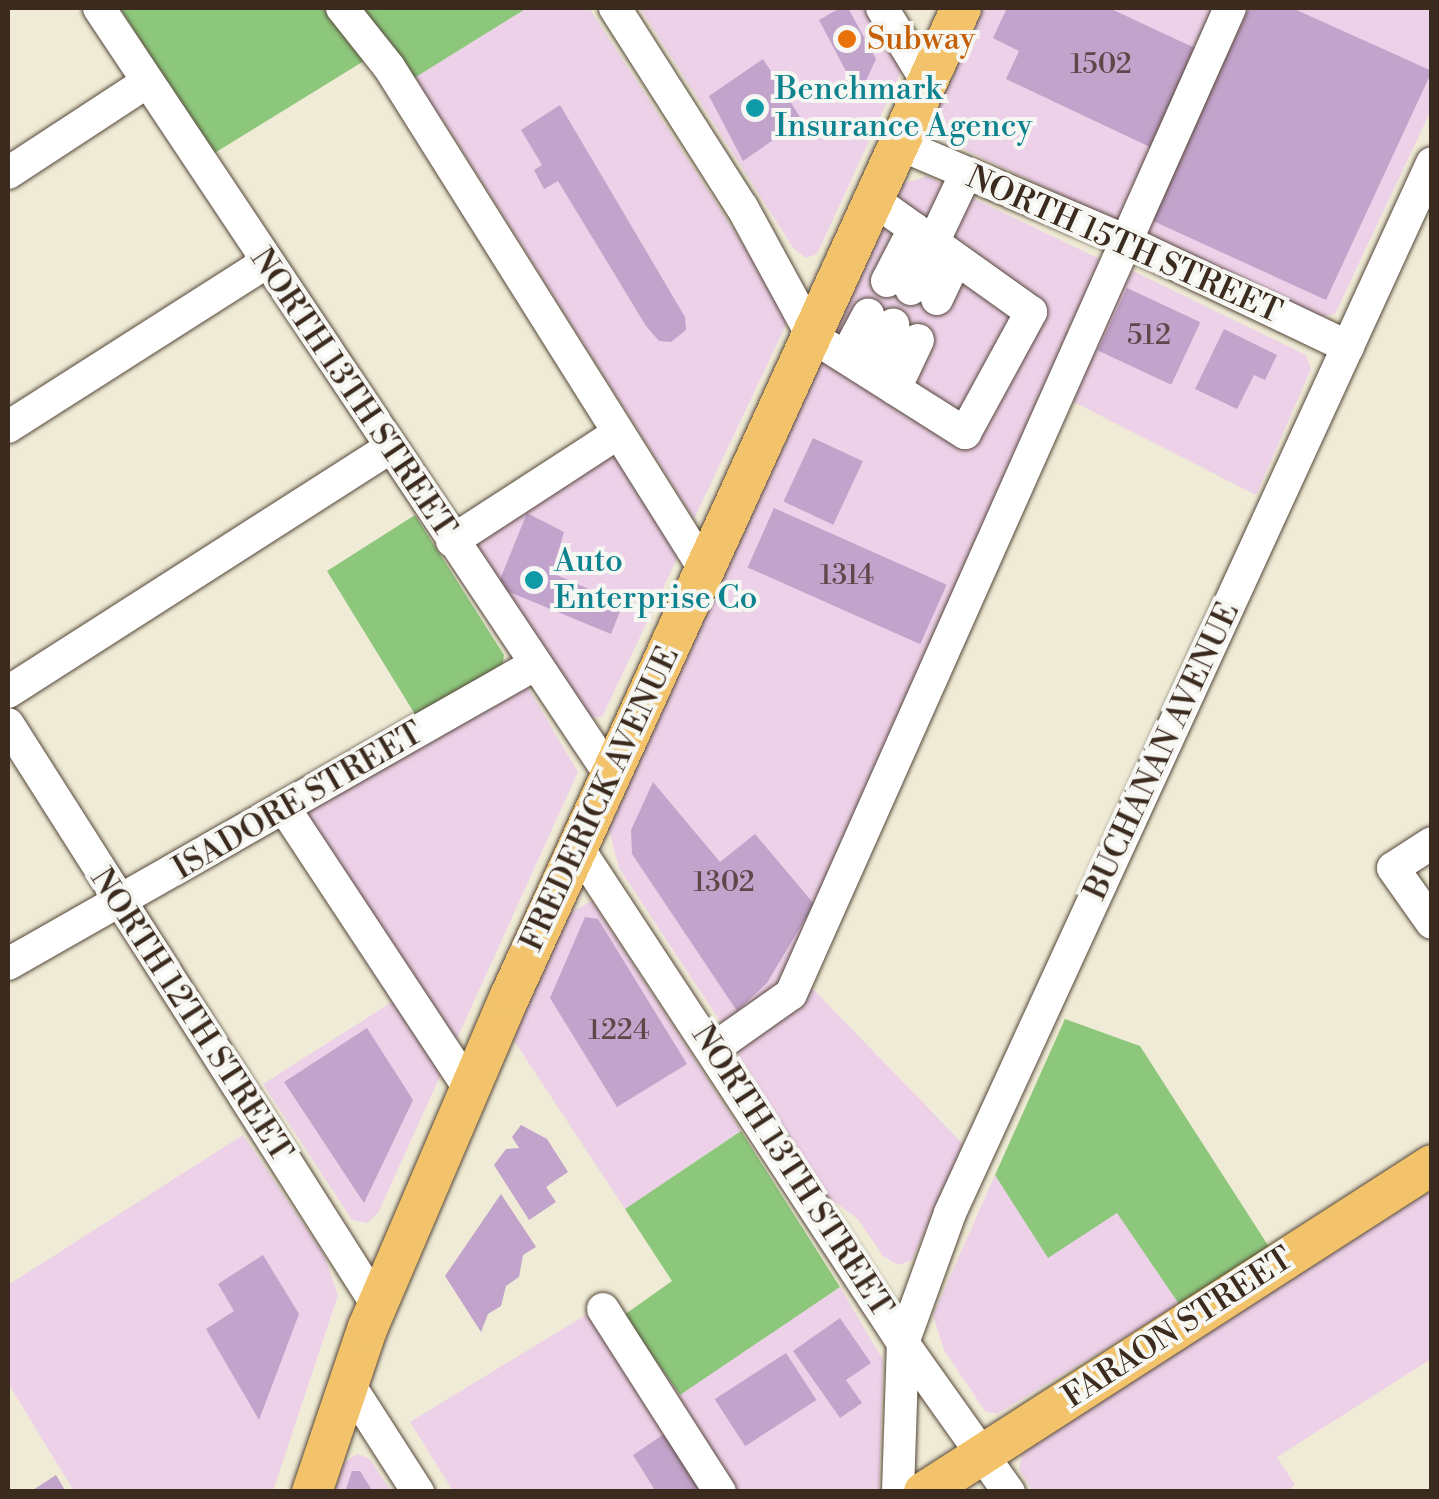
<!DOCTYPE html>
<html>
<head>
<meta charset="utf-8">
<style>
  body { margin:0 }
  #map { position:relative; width:1439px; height:1499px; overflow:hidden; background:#efebd6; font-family:"Libre Bodoni",serif }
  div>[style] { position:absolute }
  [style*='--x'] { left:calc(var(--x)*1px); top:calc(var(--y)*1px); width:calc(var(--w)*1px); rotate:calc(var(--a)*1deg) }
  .built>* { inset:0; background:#edd1e9 }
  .green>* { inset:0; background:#8dc77c }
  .building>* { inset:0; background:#c2a3cb; transform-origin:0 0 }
  .roads { filter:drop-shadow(0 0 2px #56473a) drop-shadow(0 0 2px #56473a) }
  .minor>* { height:32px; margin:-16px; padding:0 16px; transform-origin:16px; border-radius:16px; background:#fff }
  .major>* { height:40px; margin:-20px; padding:0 20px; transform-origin:20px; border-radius:20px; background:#f2c36a }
  .dots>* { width:28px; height:28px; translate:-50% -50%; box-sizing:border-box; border:5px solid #f6f6f2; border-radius:50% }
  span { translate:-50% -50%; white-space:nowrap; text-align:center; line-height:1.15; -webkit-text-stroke:8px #f6f6f2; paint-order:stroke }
  .number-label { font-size:28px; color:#5d4849 }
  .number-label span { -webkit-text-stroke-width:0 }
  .food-label { font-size:32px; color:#c56008 }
  .left { translate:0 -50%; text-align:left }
  .culture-label { font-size:32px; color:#0d838f }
  .street-label { font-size:32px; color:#3b2a1e }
  .frame { position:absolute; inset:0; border:10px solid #3b2a1e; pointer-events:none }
</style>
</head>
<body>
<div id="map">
  <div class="built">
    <i style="clip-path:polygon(527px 8px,589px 8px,783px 306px,786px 325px,694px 519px,443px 120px,411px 80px)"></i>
    <i style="clip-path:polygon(640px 8px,873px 8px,906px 61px,817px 254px,806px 258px,794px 249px)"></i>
    <i style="clip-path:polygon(982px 8px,1431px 8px,1431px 110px,1335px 314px,1321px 317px,946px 141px,933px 110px)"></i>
    <i style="clip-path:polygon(927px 176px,1102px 260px,781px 983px,726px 1030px,619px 868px,608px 826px,902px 184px)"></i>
    <i style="clip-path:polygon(1127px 268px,1306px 355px,1311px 369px,1256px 495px,1068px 399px)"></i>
    <i style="clip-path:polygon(616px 445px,683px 546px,602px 717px,588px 717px,468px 540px)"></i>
    <i style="clip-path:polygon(525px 683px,578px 772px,378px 1213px,367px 1223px,352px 1220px,263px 1084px,392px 1002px,278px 826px)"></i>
    <i style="clip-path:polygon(592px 901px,741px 1131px,625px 1209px,513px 1039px,569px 913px)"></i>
    <i style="clip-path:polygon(808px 984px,963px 1144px,912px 1260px,898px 1265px,883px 1256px,858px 1219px,828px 1197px,734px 1047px)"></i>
    <i style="clip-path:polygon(243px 1135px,324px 1255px,338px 1295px,273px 1491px,74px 1491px,8px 1383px,8px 1285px)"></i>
    <i style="clip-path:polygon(995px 1175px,1048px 1257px,1117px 1212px,1179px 1304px,997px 1414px,985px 1411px,944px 1350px,933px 1315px)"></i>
    <i style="clip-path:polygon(1431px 1191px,1431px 1359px,1277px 1457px,1295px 1485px,1286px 1492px,1033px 1491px,1019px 1469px,1024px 1448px)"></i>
    <i style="clip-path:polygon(840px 1287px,883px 1360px,879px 1491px,453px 1491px,410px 1422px,612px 1299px,680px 1394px)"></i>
    <i style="clip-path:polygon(357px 1454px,369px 1458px,391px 1491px,334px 1492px,343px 1464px)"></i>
  </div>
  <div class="green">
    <i style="clip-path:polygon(120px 8px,334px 8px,372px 56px,213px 154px)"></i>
    <i style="clip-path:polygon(362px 8px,527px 8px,411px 80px)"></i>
    <i style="clip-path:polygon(415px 515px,504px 655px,502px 668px,416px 716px,327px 571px)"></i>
    <i style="clip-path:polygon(1065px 1019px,1140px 1046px,1269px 1247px,1179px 1304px,1117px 1213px,1048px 1258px,995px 1175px)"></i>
    <i style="clip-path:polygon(741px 1131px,840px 1287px,680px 1395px,624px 1315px,672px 1281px,625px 1209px)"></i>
  </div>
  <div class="building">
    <i style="clip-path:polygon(840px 8px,848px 8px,876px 59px,859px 96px,819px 20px)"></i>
    <i style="clip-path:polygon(1007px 8px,1109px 8px,1197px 49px,1150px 147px,1006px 79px,1019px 51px,993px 38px)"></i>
    <i style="clip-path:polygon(1249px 8px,1292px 8px,1432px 71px,1326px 300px,1151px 220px)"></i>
    <i style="clip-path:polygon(763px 59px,802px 120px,743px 161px,709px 96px)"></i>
    <i style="clip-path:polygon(560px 105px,685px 317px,686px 330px,671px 342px,659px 341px,646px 326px,558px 181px,544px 189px,534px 170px,542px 165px,521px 130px)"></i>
    <i style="left:1127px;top:288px;width:81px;height:69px;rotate:25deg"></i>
    <i style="clip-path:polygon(1224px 329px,1277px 355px,1265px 380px,1254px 375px,1237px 409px,1195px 389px)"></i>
    <i style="left:813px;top:438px;width:55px;height:70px;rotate:25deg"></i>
    <i style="left:774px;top:508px;width:189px;height:65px;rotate:24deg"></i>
    <i style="clip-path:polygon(527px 513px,564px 532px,552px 573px,623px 604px,611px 634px,497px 587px)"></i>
    <i style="clip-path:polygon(653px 782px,720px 862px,755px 834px,814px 904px,767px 983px,737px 1011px,632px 854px,631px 830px)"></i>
    <i style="clip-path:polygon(585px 917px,598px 919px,687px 1064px,617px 1107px,550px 998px)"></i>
    <i style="clip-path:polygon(367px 1028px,413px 1100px,364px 1203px,284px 1082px)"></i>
    <i style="clip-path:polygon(521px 1125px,547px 1139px,568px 1172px,546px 1187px,556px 1202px,529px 1220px,494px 1165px,506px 1149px,519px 1148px,512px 1137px)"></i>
    <i style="clip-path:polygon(501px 1194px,536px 1247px,523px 1255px,519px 1277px,506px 1286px,501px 1306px,488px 1314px,481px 1332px,445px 1276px)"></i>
    <i style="clip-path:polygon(263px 1255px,299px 1314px,259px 1420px,206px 1329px,234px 1311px,218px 1284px)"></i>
    <i style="clip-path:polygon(840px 1318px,871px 1363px,846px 1380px,862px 1403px,840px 1418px,793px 1351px)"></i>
    <i style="left:786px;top:1353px;width:56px;height:85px;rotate:57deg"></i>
    <i style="clip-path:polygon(667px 1432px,705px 1492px,656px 1492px,633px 1455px)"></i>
    <i style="clip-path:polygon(352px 1471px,360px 1471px,373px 1492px,345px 1492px)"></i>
    <i style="clip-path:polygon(56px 1475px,66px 1492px,30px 1492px)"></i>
  </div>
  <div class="roads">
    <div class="minor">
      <i style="--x:99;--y:8;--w:923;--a:56.31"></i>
      <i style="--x:342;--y:8;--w:75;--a:51.5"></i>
      <i style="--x:389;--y:67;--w:594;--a:57.86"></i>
      <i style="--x:615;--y:8;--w:236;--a:57.5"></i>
      <i style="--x:742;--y:207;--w:148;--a:61.4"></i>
      <i style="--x:813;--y:337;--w:180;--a:32.3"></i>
      <i style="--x:965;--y:433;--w:138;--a:-61.4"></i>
      <i style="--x:1031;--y:312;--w:193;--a:-144.5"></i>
      <i style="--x:882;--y:8;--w:88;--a:58.5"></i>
      <i style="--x:899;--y:144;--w:247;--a:23.1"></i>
      <i style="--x:1126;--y:241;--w:246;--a:25.5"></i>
      <i style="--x:8;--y:173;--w:166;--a:-33.2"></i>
      <i style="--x:887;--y:281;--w:59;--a:-62.6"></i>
      <i style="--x:911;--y:289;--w:128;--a:-64.6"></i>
      <i style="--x:937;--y:299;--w:44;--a:-64.6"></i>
      <i style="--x:846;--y:356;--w:47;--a:-61.8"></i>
      <i style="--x:870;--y:370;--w:51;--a:-62.9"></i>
      <i style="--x:895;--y:389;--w:54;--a:-64.9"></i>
      <i style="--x:8;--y:427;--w:305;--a:-32.5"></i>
      <i style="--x:452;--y:541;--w:197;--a:-33"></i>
      <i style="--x:8;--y:692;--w:455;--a:-32.6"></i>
      <i style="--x:8;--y:724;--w:688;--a:57.58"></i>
      <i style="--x:285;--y:809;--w:336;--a:56.6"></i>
      <i style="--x:1432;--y:843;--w:46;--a:147.3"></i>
      <i style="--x:1393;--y:868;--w:67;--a:54.7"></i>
      <i style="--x:578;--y:848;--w:592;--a:56.71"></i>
      <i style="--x:903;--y:1343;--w:183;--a:54.6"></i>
      <i style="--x:8;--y:964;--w:605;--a:-29.62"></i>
      <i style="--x:713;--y:1049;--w:95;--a:-35.2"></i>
      <i style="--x:791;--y:994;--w:1079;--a:-66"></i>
      <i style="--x:603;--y:1309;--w:217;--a:57.4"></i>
      <i style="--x:348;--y:1383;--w:130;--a:57.3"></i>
      <i style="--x:898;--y:1492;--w:149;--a:-88.1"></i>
      <i style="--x:903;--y:1343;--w:138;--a:-70.1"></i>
      <i style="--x:950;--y:1213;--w:1155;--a:-65.34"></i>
    </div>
    <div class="major">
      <i style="--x:312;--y:1492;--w:174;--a:-71.3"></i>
      <i style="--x:368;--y:1327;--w:360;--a:-66.8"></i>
      <i style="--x:510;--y:996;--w:1086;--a:-65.46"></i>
      <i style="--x:924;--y:1492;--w:604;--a:-32.77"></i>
    </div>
  </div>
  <div class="dots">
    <i style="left:847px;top:39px;background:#e8710a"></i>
    <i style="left:755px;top:108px;background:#0f9aa8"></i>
    <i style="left:534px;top:580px;background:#0f9aa8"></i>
  </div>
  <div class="number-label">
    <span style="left:1101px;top:65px">1502</span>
    <span style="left:1149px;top:336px">512</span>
    <span style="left:847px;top:576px">1314</span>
    <span style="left:724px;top:883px">1302</span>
    <span style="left:619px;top:1031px">1224</span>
  </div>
  <div class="food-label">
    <span class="left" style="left:867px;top:39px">Subway</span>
  </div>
  <div class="culture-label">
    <span class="left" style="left:775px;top:108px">Benchmark<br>Insurance Agency</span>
    <span class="left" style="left:554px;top:580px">Auto<br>Enterprise Co</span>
  </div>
  <div class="street-label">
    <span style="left:1124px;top:245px;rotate:24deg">NORTH 15TH STREET</span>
    <span style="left:353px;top:393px;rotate:56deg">NORTH 13TH STREET</span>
    <span style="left:1162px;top:751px;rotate:-65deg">BUCHANAN AVENUE</span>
    <span style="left:600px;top:799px;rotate:-65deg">FREDERICK AVENUE</span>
    <span style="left:298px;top:801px;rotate:-30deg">ISADORE STREET</span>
    <span style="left:191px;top:1015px;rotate:57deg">NORTH 12TH STREET</span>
    <span style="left:792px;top:1171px;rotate:57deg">NORTH 13TH STREET</span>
    <span style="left:1178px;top:1328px;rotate:-33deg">FARAON STREET</span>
  </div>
  <div class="frame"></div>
</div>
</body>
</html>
